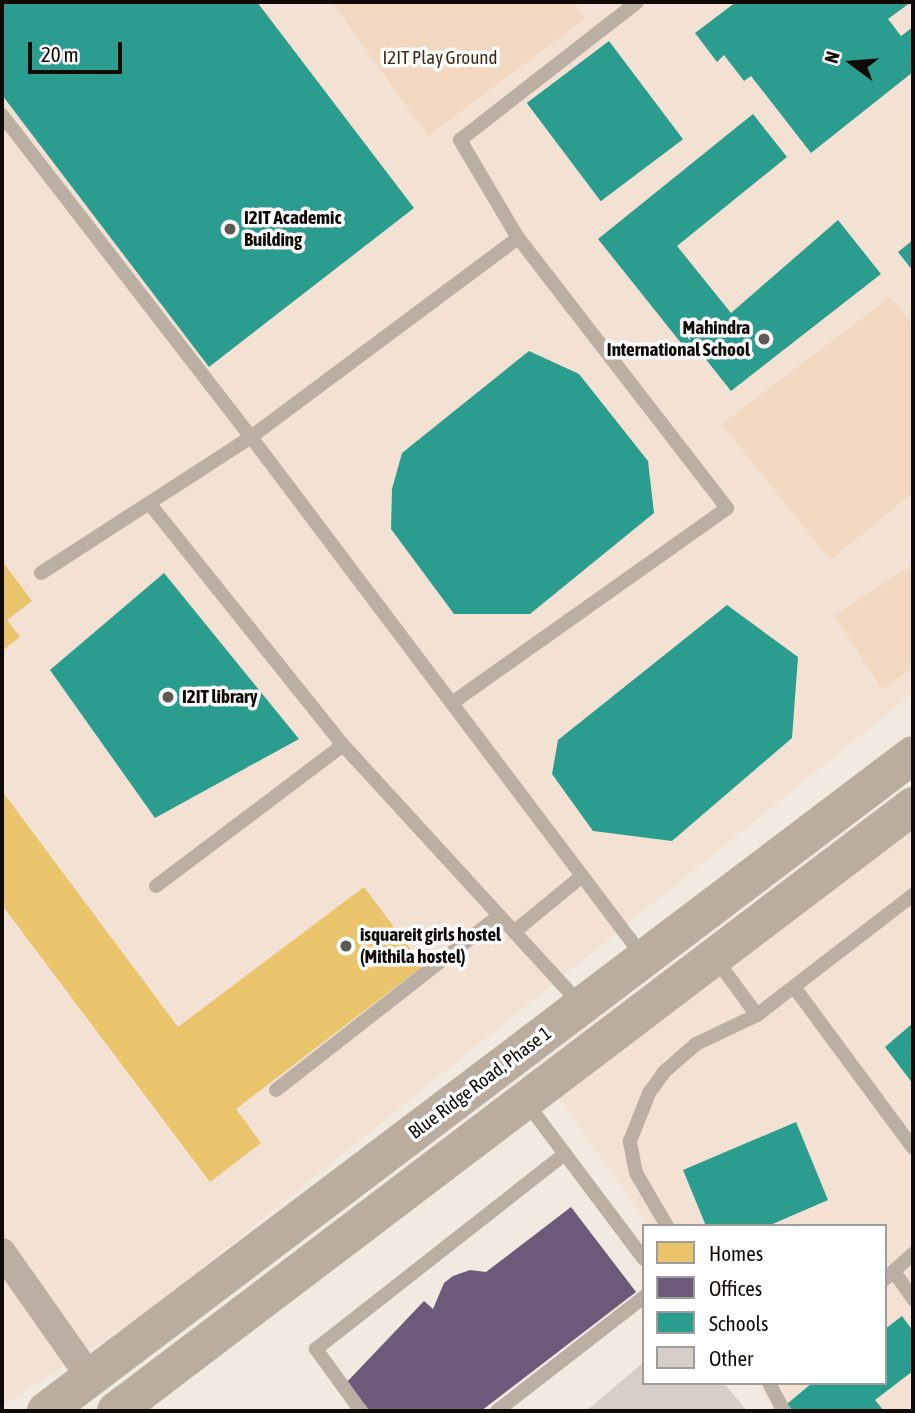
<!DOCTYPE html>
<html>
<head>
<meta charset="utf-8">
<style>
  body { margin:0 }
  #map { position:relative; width:915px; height:1413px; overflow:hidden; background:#f2e9e1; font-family:"Asap Condensed",sans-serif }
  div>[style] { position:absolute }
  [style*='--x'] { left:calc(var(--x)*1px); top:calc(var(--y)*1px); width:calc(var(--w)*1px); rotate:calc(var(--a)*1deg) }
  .built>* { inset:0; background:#f3e2d3 }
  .green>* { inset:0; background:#f2d8c1 }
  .homes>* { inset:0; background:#e9c46a }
  .offices>* { inset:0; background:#6d597a }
  .schools>* { inset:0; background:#2a9d8f; transform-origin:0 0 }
  .building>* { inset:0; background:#d6cfc8 }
  .lane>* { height:14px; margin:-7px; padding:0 7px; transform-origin:7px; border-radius:7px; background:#bbafa4 }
  .street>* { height:28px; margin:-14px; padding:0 14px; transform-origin:14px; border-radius:14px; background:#bbafa4 }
  .secondary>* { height:38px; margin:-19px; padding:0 19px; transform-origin:19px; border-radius:19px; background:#baada0 }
  .dots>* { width:19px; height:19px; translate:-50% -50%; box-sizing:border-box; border:4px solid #fff; border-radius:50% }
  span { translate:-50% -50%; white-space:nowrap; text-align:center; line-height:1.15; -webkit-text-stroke:7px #fff; paint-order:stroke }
  .park-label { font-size:19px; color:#422a11 }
  .poi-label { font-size:19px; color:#100a06; font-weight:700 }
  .left { translate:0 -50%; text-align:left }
  .right { translate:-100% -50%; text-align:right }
  .street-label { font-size:19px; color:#100a06 }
  .frame { position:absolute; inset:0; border:4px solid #100a06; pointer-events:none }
  .legend { position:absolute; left:642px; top:1224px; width:245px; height:161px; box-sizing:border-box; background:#fff; border:2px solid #9f9d9b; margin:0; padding:9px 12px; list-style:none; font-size:21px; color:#100a06 }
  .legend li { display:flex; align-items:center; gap:14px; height:35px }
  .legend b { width:35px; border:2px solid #9f9d9b }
  .north { position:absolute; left:817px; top:28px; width:70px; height:70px; -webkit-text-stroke:5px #fff; paint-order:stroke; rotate:286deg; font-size:19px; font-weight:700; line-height:28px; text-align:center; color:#100a06 }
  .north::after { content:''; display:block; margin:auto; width:24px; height:32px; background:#100a06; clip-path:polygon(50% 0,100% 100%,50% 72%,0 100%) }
  .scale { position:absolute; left:28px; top:42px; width:94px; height:32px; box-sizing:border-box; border:4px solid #100a06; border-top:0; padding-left:9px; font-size:21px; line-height:24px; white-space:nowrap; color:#100a06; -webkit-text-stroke:5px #fff; paint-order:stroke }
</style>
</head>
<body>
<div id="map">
  <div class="built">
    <i style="clip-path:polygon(2px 2px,913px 2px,913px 693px,146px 1313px,2px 1406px)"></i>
    <i style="clip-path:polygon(913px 822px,913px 1411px,775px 1411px,756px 1383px,885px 1383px,885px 1226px,648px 1226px,559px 1096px)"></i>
  </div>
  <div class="green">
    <i style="clip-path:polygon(332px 2px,573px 2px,586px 18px,428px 136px)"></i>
    <i style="clip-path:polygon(890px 297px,913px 325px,913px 493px,830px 560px,722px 424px)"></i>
    <i style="clip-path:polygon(913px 564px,913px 668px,882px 689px,835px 616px)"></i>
  </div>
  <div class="homes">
    <i style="clip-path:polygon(2px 561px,32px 601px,7px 620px,20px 637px,2px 651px)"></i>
    <i style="clip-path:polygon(2px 791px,178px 1027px,364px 887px,423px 966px,236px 1109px,261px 1143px,210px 1182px,2px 905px)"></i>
  </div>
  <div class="offices">
    <i style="clip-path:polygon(571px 1207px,636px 1292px,481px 1411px,370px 1411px,346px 1383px,424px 1301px,433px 1309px,444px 1283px,453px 1276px,470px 1270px,486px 1272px)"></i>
  </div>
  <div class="schools">
    <i style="clip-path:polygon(2px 2px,257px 2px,414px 208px,209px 367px,2px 95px)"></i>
    <i style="clip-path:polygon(736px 2px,911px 2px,888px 19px,901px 36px,913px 27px,913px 72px,811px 153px,751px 76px,744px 81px,724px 55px,717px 62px,695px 33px)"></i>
    <i style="left:609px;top:41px;width:123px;height:103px;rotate:53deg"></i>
    <i style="clip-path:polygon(753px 114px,787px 157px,677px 246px,731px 313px,838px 220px,881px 274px,731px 391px,700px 352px,693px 358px,598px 239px)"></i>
    <i style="clip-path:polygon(913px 240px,913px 271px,898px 252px)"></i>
    <i style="clip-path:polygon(529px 351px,579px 374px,648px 461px,654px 513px,530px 614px,454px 614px,391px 529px,392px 489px,402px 453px)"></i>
    <i style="clip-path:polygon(164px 573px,299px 739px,155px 818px,50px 670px)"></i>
    <i style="clip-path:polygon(727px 605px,798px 657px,792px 738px,672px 841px,593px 831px,552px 774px,558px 740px)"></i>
    <i style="clip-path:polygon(913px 1023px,913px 1084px,885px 1047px)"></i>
    <i style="clip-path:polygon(796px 1122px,828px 1200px,768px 1226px,706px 1226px,683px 1170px)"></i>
    <i style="clip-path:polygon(902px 1316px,913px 1331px,913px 1371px,875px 1400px,884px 1411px,793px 1411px,787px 1404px,812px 1383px,885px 1383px,885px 1329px)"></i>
  </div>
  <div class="building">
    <i style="clip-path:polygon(644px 1362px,644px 1383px,724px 1383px,747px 1411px,586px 1411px)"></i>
  </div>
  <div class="lane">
    <i style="--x:2;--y:115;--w:407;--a:52.3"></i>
    <i style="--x:251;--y:437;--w:333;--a:-36.7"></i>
    <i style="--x:149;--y:503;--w:310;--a:51.3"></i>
    <i style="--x:41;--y:573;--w:250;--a:-32.9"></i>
    <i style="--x:251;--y:437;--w:653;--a:52.97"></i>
    <i style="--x:452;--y:703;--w:337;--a:-35.3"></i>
    <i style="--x:727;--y:508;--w:341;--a:-127.7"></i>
    <i style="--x:518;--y:238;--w:114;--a:-120.6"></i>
    <i style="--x:460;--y:140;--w:224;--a:-37.9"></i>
    <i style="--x:156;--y:886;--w:234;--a:-37"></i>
    <i style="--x:343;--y:745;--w:352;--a:47.5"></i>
    <i style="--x:514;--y:932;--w:88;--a:-39.5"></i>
    <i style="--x:794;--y:987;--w:200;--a:53.5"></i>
    <i style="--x:757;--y:1015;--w:197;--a:-37.6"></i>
    <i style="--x:276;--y:1090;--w:283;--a:-38"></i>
    <i style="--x:526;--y:1102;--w:196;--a:53.1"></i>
    <i style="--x:667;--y:1226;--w:61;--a:-120.3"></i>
    <i style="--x:636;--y:1173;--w:33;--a:-101"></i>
    <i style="--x:630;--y:1141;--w:52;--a:-68.4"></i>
    <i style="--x:649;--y:1093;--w:26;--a:-54"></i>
    <i style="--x:664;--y:1072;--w:43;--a:-41.2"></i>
    <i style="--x:696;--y:1044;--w:68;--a:-25.4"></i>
    <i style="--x:757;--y:1015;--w:71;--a:-126.4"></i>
    <i style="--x:895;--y:1273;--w:32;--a:55"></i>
    <i style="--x:885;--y:1279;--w:38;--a:-42"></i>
    <i style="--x:769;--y:1383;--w:32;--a:62"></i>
    <i style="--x:361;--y:1411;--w:77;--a:-126"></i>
    <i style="--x:316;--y:1349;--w:316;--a:-38.1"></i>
    <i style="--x:497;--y:1411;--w:186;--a:-37.8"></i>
  </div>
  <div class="street">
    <i style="--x:2;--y:1252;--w:151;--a:54.9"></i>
  </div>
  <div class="secondary">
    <i style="--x:46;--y:1411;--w:1087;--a:-37.11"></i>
    <i style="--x:116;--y:1411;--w:1001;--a:-37.2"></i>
  </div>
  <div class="dots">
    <i style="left:230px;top:229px;background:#5f5853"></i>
    <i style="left:764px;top:339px;background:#5f5853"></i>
    <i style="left:168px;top:697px;background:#5f5853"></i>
    <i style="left:346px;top:946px;background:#5f5853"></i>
  </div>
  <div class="park-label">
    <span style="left:440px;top:58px">I2IT Play Ground</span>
  </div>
  <div class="poi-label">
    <span class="left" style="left:244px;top:229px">I2IT Academic<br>Building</span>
    <span class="right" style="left:750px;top:339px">Mahindra<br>International School</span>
    <span class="left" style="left:182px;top:697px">I2IT library</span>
    <span class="left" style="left:360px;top:946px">isquareit girls hostel<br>(Mithila hostel)</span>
  </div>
  <div class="street-label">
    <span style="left:480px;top:1083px;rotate:-37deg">Blue Ridge Road, Phase 1</span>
  </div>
  <div class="frame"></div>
  <ul class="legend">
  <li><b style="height:19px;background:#e9c46a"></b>Homes</li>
  <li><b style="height:19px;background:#6d597a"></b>Offices</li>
  <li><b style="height:19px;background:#2a9d8f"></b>Schools</li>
  <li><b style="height:19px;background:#d6cfc8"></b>Other</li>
  </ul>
  <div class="north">N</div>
  <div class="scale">20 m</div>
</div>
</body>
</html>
